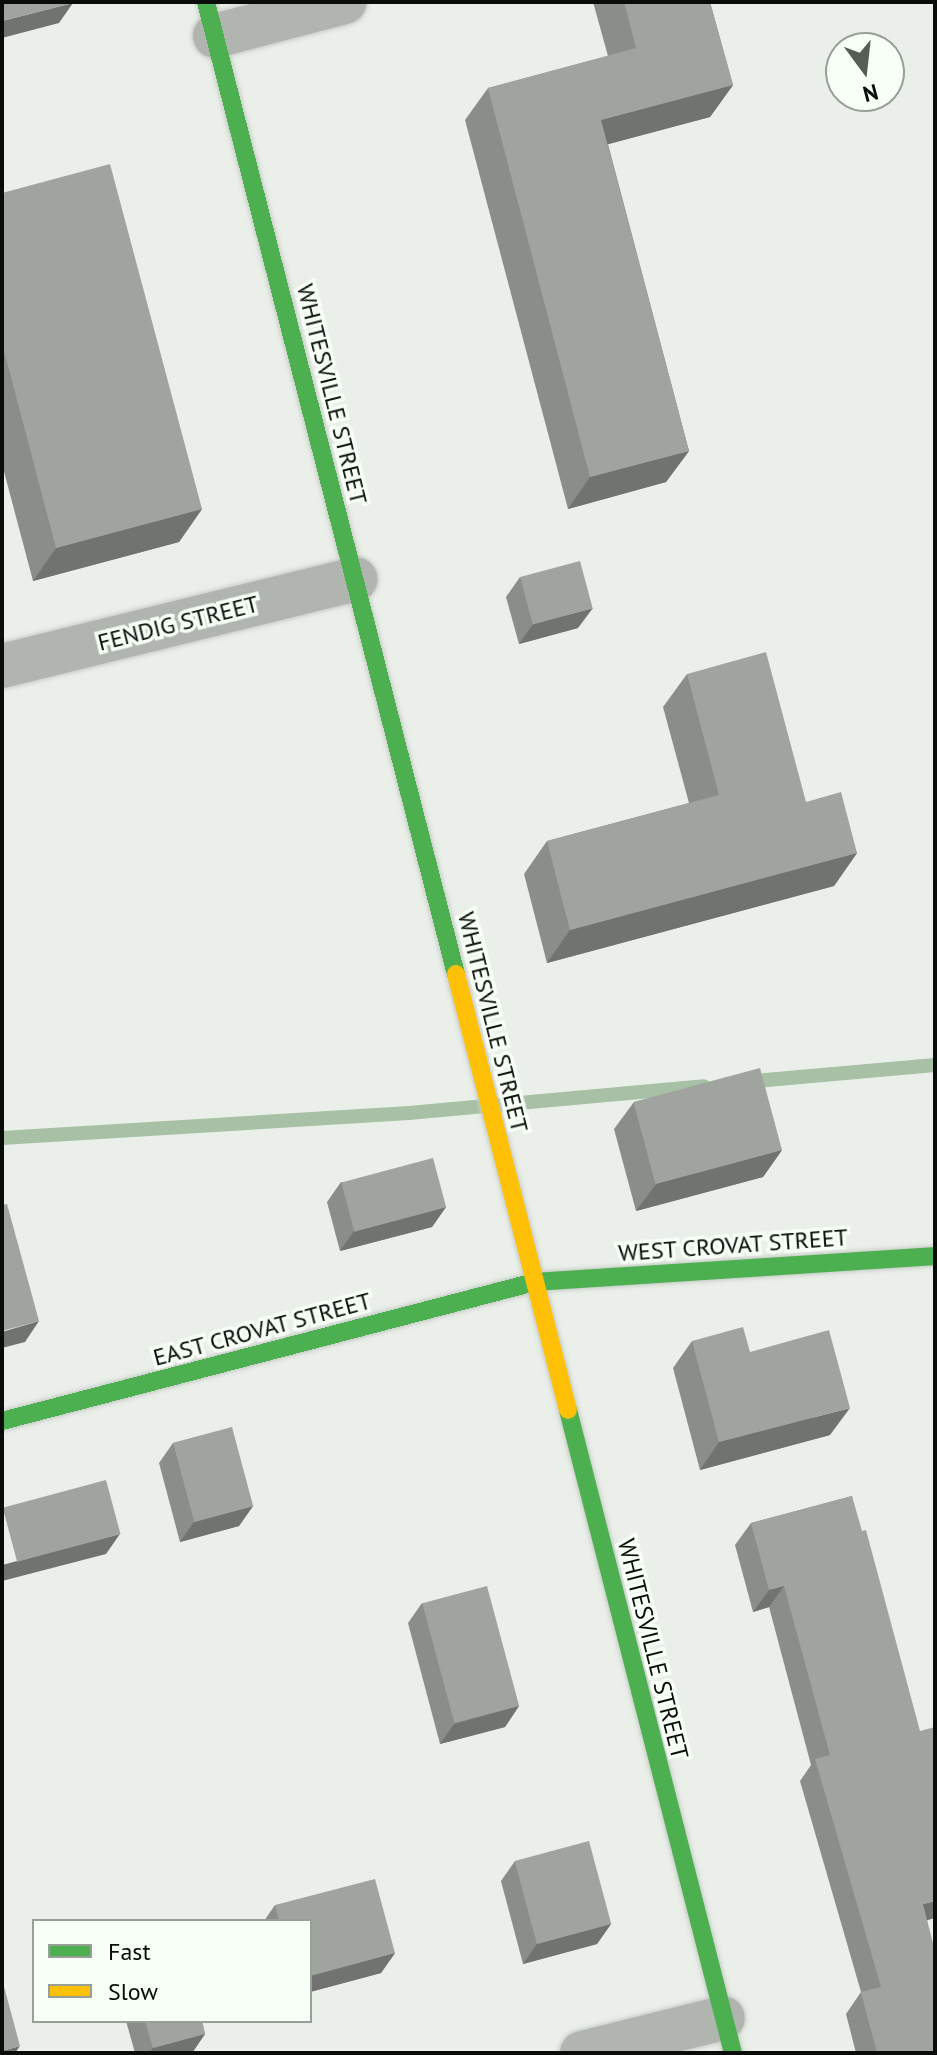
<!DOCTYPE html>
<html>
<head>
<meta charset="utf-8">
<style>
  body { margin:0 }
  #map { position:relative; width:937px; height:2055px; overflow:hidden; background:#eaf0e9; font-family:"PT Sans",sans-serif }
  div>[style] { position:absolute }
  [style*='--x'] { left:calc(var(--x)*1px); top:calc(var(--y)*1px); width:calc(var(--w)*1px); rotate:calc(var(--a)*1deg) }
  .stream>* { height:14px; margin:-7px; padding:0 7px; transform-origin:7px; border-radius:7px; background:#a8c0a6 }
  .roads { filter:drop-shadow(0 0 2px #c7cbc6) drop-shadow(0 0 2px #c7cbc6) }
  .street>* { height:44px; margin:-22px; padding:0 22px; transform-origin:22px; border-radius:22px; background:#b0b5b0 }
  .fast>* { height:18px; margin:-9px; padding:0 9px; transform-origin:9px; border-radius:9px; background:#4caf50 }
  .slow>* { height:18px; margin:-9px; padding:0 9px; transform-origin:9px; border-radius:9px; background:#ffc107 }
  .wall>* { inset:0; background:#8a8d89 }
  .shaded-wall>* { inset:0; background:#70736f }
  .building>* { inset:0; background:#a0a49f; transform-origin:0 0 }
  span { translate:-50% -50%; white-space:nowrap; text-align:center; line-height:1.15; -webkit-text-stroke:7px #f7fff7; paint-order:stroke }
  .street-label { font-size:24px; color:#090d09 }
  .frame { position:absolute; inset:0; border:4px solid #090d09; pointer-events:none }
  .legend { position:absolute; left:32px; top:1919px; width:280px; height:104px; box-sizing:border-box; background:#f7fff7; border:2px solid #989e98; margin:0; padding:10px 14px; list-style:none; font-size:24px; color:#090d09 }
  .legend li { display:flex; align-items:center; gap:16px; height:40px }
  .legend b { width:40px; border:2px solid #989e98 }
  .north { position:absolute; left:825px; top:32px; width:80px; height:80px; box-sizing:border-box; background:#f7fff7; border:2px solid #989e98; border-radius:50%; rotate:165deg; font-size:22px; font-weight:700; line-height:32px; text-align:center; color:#090d09 }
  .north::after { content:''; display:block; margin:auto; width:28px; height:36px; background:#585c57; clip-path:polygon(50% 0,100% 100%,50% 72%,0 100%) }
</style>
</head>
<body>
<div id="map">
  <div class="stream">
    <i style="--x:744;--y:1082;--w:192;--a:-5.1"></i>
    <i style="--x:2;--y:1138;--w:408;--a:-3.5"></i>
    <i style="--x:409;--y:1113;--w:296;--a:-5.2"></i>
  </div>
  <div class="roads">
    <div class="street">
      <i style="--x:215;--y:36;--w:134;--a:-14.7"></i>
      <i style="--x:2;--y:666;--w:364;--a:-13.8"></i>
      <i style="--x:582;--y:2053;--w:145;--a:-13.9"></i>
    </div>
    <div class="fast">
      <i style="--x:206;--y:2;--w:1004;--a:75.58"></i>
      <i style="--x:568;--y:1410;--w:664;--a:75.61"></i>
      <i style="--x:2;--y:1421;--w:551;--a:-14.62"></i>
      <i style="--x:535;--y:1282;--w:401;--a:-3.7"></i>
    </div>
    <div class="slow">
      <i style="--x:456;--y:974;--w:450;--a:75.6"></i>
    </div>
  </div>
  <div class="wall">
    <i style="clip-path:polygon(593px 2px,710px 2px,733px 85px,710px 117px,608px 144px,689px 451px,666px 482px,568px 509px,465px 120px,488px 88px,608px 56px)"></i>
    <i style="clip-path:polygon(2px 193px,202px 509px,179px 542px,33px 581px,2px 464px)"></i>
    <i style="clip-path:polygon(520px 577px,578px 628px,519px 644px,506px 597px)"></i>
    <i style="clip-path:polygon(687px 674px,806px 802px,857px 853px,834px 886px,547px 963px,524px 874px,547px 841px,689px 803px,663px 707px)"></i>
    <i style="clip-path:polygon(634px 1102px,782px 1150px,763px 1177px,636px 1211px,614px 1129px)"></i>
    <i style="clip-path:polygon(341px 1182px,446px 1207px,432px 1227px,340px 1251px,327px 1202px)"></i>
    <i style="clip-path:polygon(692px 1341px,750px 1352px,830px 1435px,700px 1470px,673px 1368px)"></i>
    <i style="clip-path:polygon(173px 1443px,253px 1506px,239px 1526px,180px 1542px,159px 1463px)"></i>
    <i style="clip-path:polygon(852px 1496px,927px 1920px,935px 2053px,856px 2053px,846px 2014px,861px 1992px,800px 1781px,811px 1765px,769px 1607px,753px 1612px,735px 1545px,751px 1523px)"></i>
    <i style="clip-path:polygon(422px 1603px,519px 1706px,505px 1727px,440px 1744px,408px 1623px)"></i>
    <i style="clip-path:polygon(515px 1861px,611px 1924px,597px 1944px,523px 1964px,501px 1881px)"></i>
    <i style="clip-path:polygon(275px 1905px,395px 1953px,381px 1973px,310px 1992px,310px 1921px,264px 1921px)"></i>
    <i style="clip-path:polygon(126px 2021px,202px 2021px,205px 2034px,192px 2053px,135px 2053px)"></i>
  </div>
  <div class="shaded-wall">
    <i style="clip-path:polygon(73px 3px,59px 23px,2px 38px,2px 21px)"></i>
    <i style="clip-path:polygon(733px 85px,710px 117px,579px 152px,601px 120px)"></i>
    <i style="clip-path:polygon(689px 451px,666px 482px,568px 509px,590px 477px)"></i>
    <i style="clip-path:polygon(202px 509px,179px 542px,33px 581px,56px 548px)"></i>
    <i style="clip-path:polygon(593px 608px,578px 628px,519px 644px,533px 624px)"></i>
    <i style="clip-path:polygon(857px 853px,834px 886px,547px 963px,570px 930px)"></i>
    <i style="clip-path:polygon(782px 1150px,763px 1177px,636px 1211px,656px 1184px)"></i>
    <i style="clip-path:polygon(446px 1207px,432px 1227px,340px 1251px,354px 1231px)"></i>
    <i style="clip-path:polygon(39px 1321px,25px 1342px,2px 1348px,2px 1332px)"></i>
    <i style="clip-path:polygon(850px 1408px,830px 1435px,700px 1470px,719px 1442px)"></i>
    <i style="clip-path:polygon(253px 1506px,239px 1526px,180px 1542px,194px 1522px)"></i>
    <i style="clip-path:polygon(120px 1534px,106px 1554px,2px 1581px,2px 1565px)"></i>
    <i style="clip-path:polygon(784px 1586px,769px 1607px,753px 1612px,769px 1590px)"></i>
    <i style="clip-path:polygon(519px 1706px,505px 1727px,440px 1744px,454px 1724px)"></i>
    <i style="clip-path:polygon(935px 1901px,935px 1918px,907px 1926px,923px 1904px)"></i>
    <i style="clip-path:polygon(611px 1924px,597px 1944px,523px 1964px,537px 1944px)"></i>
    <i style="clip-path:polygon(395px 1953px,381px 1973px,310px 1992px,310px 1976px)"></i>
    <i style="clip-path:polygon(205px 2034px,192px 2053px,149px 2053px,153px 2048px)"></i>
    <i style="clip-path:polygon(20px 2046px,15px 2053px,2px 2053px,2px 2051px)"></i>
  </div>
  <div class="building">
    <i style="clip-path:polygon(2px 2px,73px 2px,73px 3px,2px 21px)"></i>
    <i style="clip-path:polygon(624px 2px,710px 2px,733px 85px,601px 120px,689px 451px,590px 477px,488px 88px,636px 48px)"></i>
    <i style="clip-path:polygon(110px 164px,202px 509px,56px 548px,2px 343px,2px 193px)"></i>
    <i style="left:580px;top:561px;width:49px;height:62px;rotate:75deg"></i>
    <i style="clip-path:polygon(766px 652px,806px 802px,841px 792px,857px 853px,570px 930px,547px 841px,719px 795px,687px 674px)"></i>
    <i style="left:760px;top:1068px;width:85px;height:131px;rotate:75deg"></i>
    <i style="left:433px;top:1158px;width:51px;height:95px;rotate:75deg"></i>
    <i style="clip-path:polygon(7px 1204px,39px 1321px,2px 1331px,2px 1205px)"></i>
    <i style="clip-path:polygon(743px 1327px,750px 1352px,829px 1330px,850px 1408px,719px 1442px,692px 1341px)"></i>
    <i style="left:232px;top:1427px;width:82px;height:61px;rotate:75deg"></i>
    <i style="left:106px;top:1480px;width:56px;height:107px;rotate:75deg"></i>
    <i style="clip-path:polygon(852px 1496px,862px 1531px,866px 1530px,920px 1731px,935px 1727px,935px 1795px,933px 1795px,935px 1802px,935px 1901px,923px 1904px,935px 1951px,935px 2053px,877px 2053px,861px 1992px,881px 1987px,815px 1759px,830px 1755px,784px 1586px,769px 1590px,751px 1523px)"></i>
    <i style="left:487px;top:1586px;width:124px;height:67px;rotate:75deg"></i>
    <i style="left:589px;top:1841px;width:86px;height:77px;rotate:75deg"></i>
    <i style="clip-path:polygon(375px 1879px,395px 1953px,310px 1976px,310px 1921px,279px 1921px,275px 1905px)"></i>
    <i style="clip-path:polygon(2px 1979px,20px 2046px,2px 2051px)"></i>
    <i style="clip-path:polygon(145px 2021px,202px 2021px,205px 2034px,153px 2048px)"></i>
  </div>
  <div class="street-label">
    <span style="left:332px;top:394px;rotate:76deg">WHITESVILLE STREET</span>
    <span style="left:178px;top:623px;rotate:-14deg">FENDIG STREET</span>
    <span style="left:493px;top:1022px;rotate:76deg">WHITESVILLE STREET</span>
    <span style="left:733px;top:1245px;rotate:-4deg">WEST CROVAT STREET</span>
    <span style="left:262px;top:1329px;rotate:-15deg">EAST CROVAT STREET</span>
    <span style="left:653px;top:1649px;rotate:76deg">WHITESVILLE STREET</span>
  </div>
  <div class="frame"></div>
  <ul class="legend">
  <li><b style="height:10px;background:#4caf50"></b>Fast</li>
  <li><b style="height:10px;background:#ffc107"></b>Slow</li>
  </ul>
  <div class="north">N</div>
</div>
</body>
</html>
